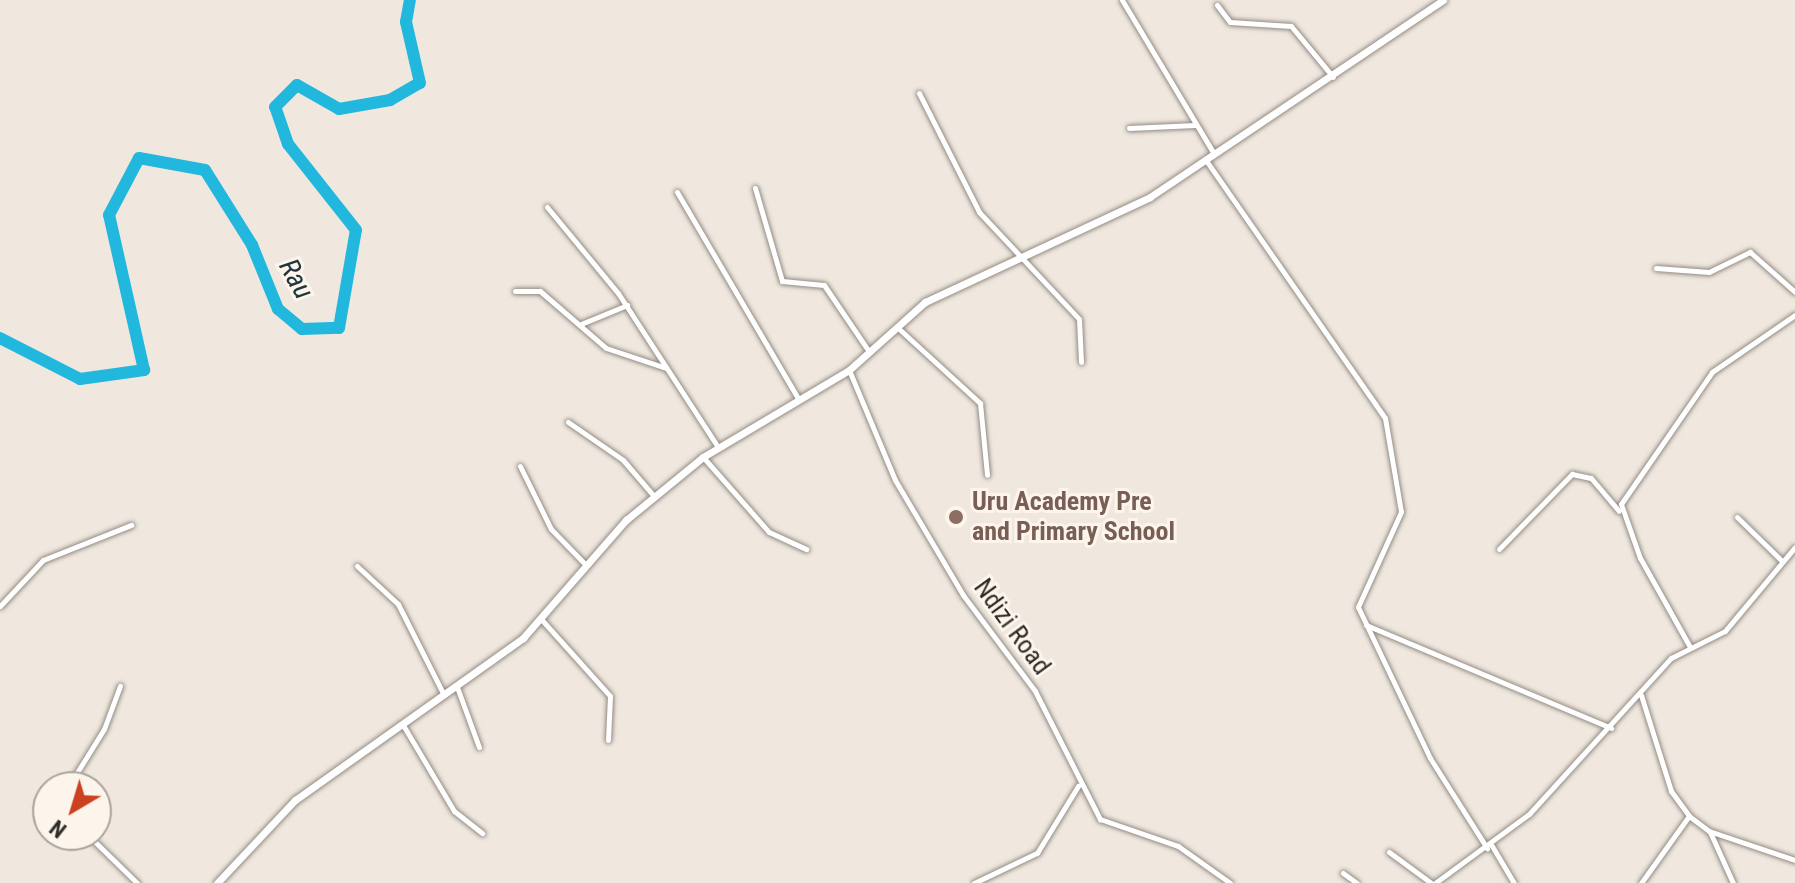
<!DOCTYPE html>
<html>
<head>
<meta charset="utf-8">
<style>
  body { margin:0 }
  #map { position:relative; width:1795px; height:883px; overflow:hidden; background:#f0e8df; font-family:"Roboto Condensed",sans-serif }
  div>[style] { position:absolute }
  [style*='--x'] { left:calc(var(--x)*1px); top:calc(var(--y)*1px); width:calc(var(--w)*1px); rotate:calc(var(--a)*1deg) }
  .river>* { height:12px; margin:-6px; padding:0 6px; transform-origin:6px; border-radius:6px; background:#22b8de }
  .roads { filter:drop-shadow(0 0 2px #938c84) drop-shadow(0 0 2px #938c84) }
  .minor>* { height:5px; margin:-2.5px; padding:0 2.5px; transform-origin:2.5px; border-radius:2.5px; background:#fff }
  .tertiary>* { height:7px; margin:-3.5px; padding:0 3.5px; transform-origin:3.5px; border-radius:3.5px; background:#fff }
  .dots>* { width:22px; height:22px; translate:-50% -50%; box-sizing:border-box; border:4px solid #fdf5ec; border-radius:50% }
  span { translate:-50% -50%; white-space:nowrap; text-align:center; line-height:1.15; -webkit-text-stroke:6px #fdf5ec; paint-order:stroke }
  .education-label { font-size:26px; color:#785e54; font-weight:700 }
  .left { translate:0 -50%; text-align:left }
  .street-label { font-size:26px; color:#2e2b28 }
  .water-label { font-size:28px; color:#20373e; font-style:italic }
  .north { position:absolute; left:32px; top:771px; width:80px; height:80px; box-sizing:border-box; background:#fdf5ec; border:2px solid #aaa49e; border-radius:50%; rotate:218deg; font-size:22px; font-weight:700; line-height:32px; text-align:center; color:#2e2b28 }
  .north::after { content:''; display:block; margin:auto; width:28px; height:36px; background:#cb4121; clip-path:polygon(50% 0,100% 100%,50% 72%,0 100%) }
</style>
</head>
<body>
<div id="map">
  <div class="river">
    <i style="--x:0;--y:338;--w:90;--a:27.1"></i>
    <i style="--x:80;--y:379;--w:65;--a:-8"></i>
    <i style="--x:144;--y:370;--w:159;--a:-102.7"></i>
    <i style="--x:109;--y:215;--w:64;--a:-62.2"></i>
    <i style="--x:139;--y:158;--w:67;--a:10.3"></i>
    <i style="--x:205;--y:170;--w:89;--a:57.9"></i>
    <i style="--x:252;--y:245;--w:69;--a:67.9"></i>
    <i style="--x:278;--y:309;--w:31;--a:40"></i>
    <i style="--x:302;--y:329;--w:37;--a:-2"></i>
    <i style="--x:339;--y:328;--w:99;--a:-80.2"></i>
    <i style="--x:356;--y:230;--w:110;--a:-128.3"></i>
    <i style="--x:288;--y:144;--w:39;--a:-109"></i>
    <i style="--x:275;--y:107;--w:31;--a:-45"></i>
    <i style="--x:297;--y:85;--w:48;--a:29.7"></i>
    <i style="--x:339;--y:109;--w:52;--a:-10"></i>
    <i style="--x:390;--y:100;--w:34;--a:-30"></i>
    <i style="--x:420;--y:83;--w:63;--a:-102.9"></i>
    <i style="--x:406;--y:22;--w:22;--a:-80"></i>
  </div>
  <div class="roads">
    <div class="minor">
      <i style="--x:1122;--y:0;--w:179;--a:59.1"></i>
      <i style="--x:1217;--y:5;--w:21;--a:53"></i>
      <i style="--x:1230;--y:22;--w:61;--a:3.8"></i>
      <i style="--x:1291;--y:26;--w:66;--a:50.5"></i>
      <i style="--x:919;--y:93;--w:133;--a:63.2"></i>
      <i style="--x:979;--y:212;--w:146;--a:46.9"></i>
      <i style="--x:1079;--y:319;--w:43;--a:87.3"></i>
      <i style="--x:1129;--y:128;--w:66;--a:-2.6"></i>
      <i style="--x:1205;--y:159;--w:315;--a:55.2"></i>
      <i style="--x:1385;--y:418;--w:95;--a:80.3"></i>
      <i style="--x:1401;--y:512;--w:104;--a:114.4"></i>
      <i style="--x:1358;--y:607;--w:167;--a:64.5"></i>
      <i style="--x:1430;--y:758;--w:107;--a:57.7"></i>
      <i style="--x:755;--y:188;--w:97;--a:73.8"></i>
      <i style="--x:782;--y:281;--w:42;--a:5.4"></i>
      <i style="--x:824;--y:285;--w:78;--a:55.9"></i>
      <i style="--x:677;--y:192;--w:241;--a:59.6"></i>
      <i style="--x:547;--y:207;--w:112;--a:50.5"></i>
      <i style="--x:618;--y:293;--w:184;--a:57"></i>
      <i style="--x:1656;--y:268;--w:53;--a:4.3"></i>
      <i style="--x:1709;--y:272;--w:46;--a:-26"></i>
      <i style="--x:1750;--y:252;--w:60;--a:41.6"></i>
      <i style="--x:515;--y:291;--w:25;--a:0"></i>
      <i style="--x:540;--y:291;--w:87;--a:40.8"></i>
      <i style="--x:606;--y:348;--w:63;--a:18.4"></i>
      <i style="--x:581;--y:324;--w:50;--a:-22.4"></i>
      <i style="--x:897;--y:327;--w:113;--a:42.5"></i>
      <i style="--x:980;--y:403;--w:72;--a:84.4"></i>
      <i style="--x:849;--y:370;--w:119;--a:67.3"></i>
      <i style="--x:895;--y:480;--w:134;--a:59.4"></i>
      <i style="--x:963;--y:595;--w:120;--a:53.1"></i>
      <i style="--x:1035;--y:691;--w:144;--a:63.1"></i>
      <i style="--x:1100;--y:819;--w:83;--a:19.1"></i>
      <i style="--x:1178;--y:846;--w:64;--a:35.4"></i>
      <i style="--x:568;--y:422;--w:67;--a:34.6"></i>
      <i style="--x:623;--y:460;--w:46;--a:49.4"></i>
      <i style="--x:703;--y:457;--w:100;--a:48.7"></i>
      <i style="--x:769;--y:532;--w:41;--a:24.7"></i>
      <i style="--x:520;--y:466;--w:70;--a:63.8"></i>
      <i style="--x:551;--y:529;--w:47;--a:45.9"></i>
      <i style="--x:1737;--y:517;--w:63;--a:44.4"></i>
      <i style="--x:1499;--y:549;--w:105;--a:-45.8"></i>
      <i style="--x:1572;--y:474;--w:19;--a:12"></i>
      <i style="--x:1591;--y:478;--w:43;--a:49.7"></i>
      <i style="--x:357;--y:566;--w:56;--a:42.8"></i>
      <i style="--x:398;--y:604;--w:102;--a:63.2"></i>
      <i style="--x:0;--y:606;--w:63;--a:-46.9"></i>
      <i style="--x:43;--y:560;--w:95;--a:-21.7"></i>
      <i style="--x:541;--y:619;--w:103;--a:48.1"></i>
      <i style="--x:610;--y:696;--w:44;--a:92.6"></i>
      <i style="--x:1366;--y:625;--w:266;--a:22.8"></i>
      <i style="--x:1690;--y:647;--w:102;--a:-119.3"></i>
      <i style="--x:1640;--y:558;--w:57;--a:-109.4"></i>
      <i style="--x:1621;--y:504;--w:160;--a:-55.4"></i>
      <i style="--x:1712;--y:372;--w:101;--a:-34.5"></i>
      <i style="--x:457;--y:687;--w:64;--a:69.9"></i>
      <i style="--x:1641;--y:695;--w:101;--a:72.6"></i>
      <i style="--x:1671;--y:791;--w:31;--a:54"></i>
      <i style="--x:1689;--y:816;--w:25;--a:37"></i>
      <i style="--x:1709;--y:831;--w:91;--a:18.6"></i>
      <i style="--x:403;--y:725;--w:100;--a:59.3"></i>
      <i style="--x:454;--y:811;--w:36;--a:38"></i>
      <i style="--x:68;--y:787;--w:68;--a:-58.2"></i>
      <i style="--x:104;--y:729;--w:46;--a:-69.6"></i>
      <i style="--x:1710;--y:832;--w:56;--a:65.7"></i>
      <i style="--x:88;--y:835;--w:69;--a:44.4"></i>
      <i style="--x:1492;--y:846;--w:43;--a:59.3"></i>
      <i style="--x:1389;--y:852;--w:52;--a:36.4"></i>
      <i style="--x:1343;--y:873;--w:17;--a:36"></i>
      <i style="--x:974;--y:883;--w:70;--a:-25.5"></i>
      <i style="--x:1037;--y:853;--w:79;--a:-58.5"></i>
      <i style="--x:1435;--y:883;--w:117;--a:-36.3"></i>
      <i style="--x:1529;--y:814;--w:211;--a:-47.7"></i>
      <i style="--x:1671;--y:658;--w:60;--a:-26.6"></i>
      <i style="--x:1725;--y:631;--w:109;--a:-50.2"></i>
      <i style="--x:1641;--y:883;--w:82;--a:-54.4"></i>
    </div>
    <div class="tertiary">
      <i style="--x:217;--y:883;--w:114;--a:-46.8"></i>
      <i style="--x:295;--y:800;--w:280;--a:-35.4"></i>
      <i style="--x:523;--y:638;--w:157;--a:-48.9"></i>
      <i style="--x:626;--y:520;--w:99;--a:-39.3"></i>
      <i style="--x:703;--y:457;--w:170;--a:-30.8"></i>
      <i style="--x:849;--y:370;--w:102;--a:-41.8"></i>
      <i style="--x:925;--y:302;--w:248;--a:-25"></i>
      <i style="--x:1150;--y:197;--w:353;--a:-33.9"></i>
    </div>
  </div>
  <div class="dots">
    <i style="left:956px;top:517px;background:#8d6e63"></i>
  </div>
  <div class="education-label">
    <span class="left" style="left:972px;top:517px">Uru Academy Pre<br>and Primary School</span>
  </div>
  <div class="street-label">
    <span style="left:1012px;top:627px;rotate:54deg">Ndizi Road</span>
  </div>
  <div class="water-label">
    <span style="left:296px;top:279px;rotate:61deg">Rau</span>
  </div>
  <div class="north">N</div>
</div>
</body>
</html>
